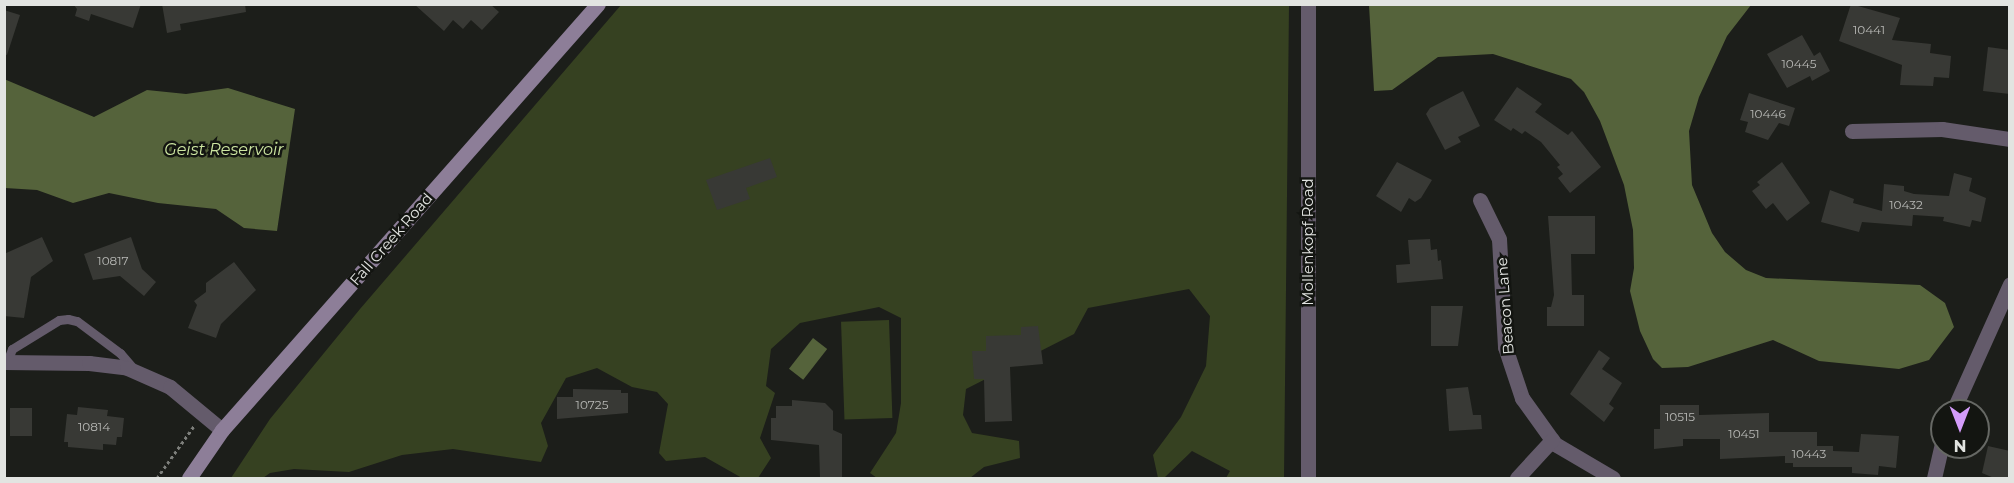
<!DOCTYPE html>
<html>
<head>
<meta charset="utf-8">
<style>
  body { margin:0 }
  #map { position:relative; width:2014px; height:483px; overflow:hidden; background:#1c1e1a; font-family:Montserrat,sans-serif }
  div>[style] { position:absolute }
  [style*='--x'] { left:calc(var(--x)*1px); top:calc(var(--y)*1px); width:calc(var(--w)*1px); rotate:calc(var(--a)*1deg) }
  .green>* { inset:0; background:#364121; transform-origin:0 0 }
  .water>* { inset:0; background:#55633b; transform-origin:0 0 }
  .building>* { inset:0; background:#383935; transform-origin:0 0 }
  .path>* { height:3px; margin-top:-1.5px; transform-origin:0; background:repeating-linear-gradient(90deg,#7d7f7b 0 3px,transparent 0 6px) }
  .service>* { height:9px; margin:-4.5px; padding:0 4.5px; transform-origin:4.5px; border-radius:4.5px; background:#645b6b }
  .minor>* { height:15px; margin:-7.5px; padding:0 7.5px; transform-origin:7.5px; border-radius:7.5px; background:#645b6b }
  .tertiary>* { height:15px; margin:-7.5px; padding:0 7.5px; transform-origin:7.5px; border-radius:7.5px; background:#645b6b }
  .secondary>* { height:15px; margin:-7.5px; padding:0 7.5px; transform-origin:7.5px; border-radius:7.5px; background:#8d7e98 }
  span { translate:-50% -50%; white-space:nowrap; text-align:center; line-height:1.15; -webkit-text-stroke:5px #131511; paint-order:stroke }
  .number-label { font-size:12px; color:#b8b9b6 }
  .number-label span { -webkit-text-stroke-width:0 }
  .street-label { font-size:15px; color:#e2e4e1 }
  .water-label { font-size:16px; color:#cee7a2; font-style:italic }
  .frame { position:absolute; inset:0; border:6px solid #e2e4e1; pointer-events:none }
  .north { position:absolute; left:1930px; top:399px; width:60px; height:60px; box-sizing:border-box; background:#131511; border:2px solid #666864; border-radius:50%; rotate:180deg; font-size:16px; font-weight:700; line-height:24px; text-align:center; color:#e2e4e1 }
  .north::after { content:''; display:block; margin:auto; width:21px; height:27px; background:#d49cfb; clip-path:polygon(50% 0,100% 100%,50% 72%,0 100%) }
</style>
</head>
<body>
<div id="map">
  <div class="green">
    <i style="clip-path:polygon(621px 5px,1289px 5px,1284px 478px,1226px 478px,1230px 471px,1192px 451px,1164px 478px,1158px 478px,1153px 455px,1181px 417px,1206px 366px,1210px 316px,1189px 289px,1088px 308px,1074px 334px,966px 389px,963px 415px,972px 433px,1019px 441px,1020px 458px,984px 467px,970px 478px,877px 478px,870px 473px,896px 433px,901px 403px,901px 318px,879px 307px,800px 323px,771px 349px,766px 386px,775px 393px,760px 438px,771px 458px,758px 478px,742px 478px,705px 457px,666px 461px,659px 453px,668px 404px,657px 392px,632px 387px,597px 368px,566px 378px,541px 423px,548px 446px,541px 462px,453px 449px,402px 455px,349px 472px,294px 469px,270px 473px,263px 478px,231px 478px,270px 419px,360px 309px)"></i>
    <i style="left:889px;top:320px;width:98px;height:48px;rotate:88deg"></i>
  </div>
  <div class="water">
    <i style="clip-path:polygon(1369px 5px,1751px 5px,1727px 36px,1699px 97px,1689px 131px,1692px 185px,1712px 233px,1725px 252px,1746px 270px,1766px 278px,1920px 285px,1945px 303px,1954px 327px,1929px 360px,1899px 369px,1819px 361px,1773px 340px,1688px 367px,1662px 368px,1653px 359px,1640px 331px,1630px 291px,1634px 268px,1633px 230px,1624px 185px,1600px 121px,1584px 92px,1571px 79px,1493px 54px,1438px 57px,1392px 90px,1374px 91px)"></i>
    <i style="clip-path:polygon(4px 79px,94px 117px,147px 90px,186px 94px,228px 88px,295px 109px,277px 231px,244px 228px,216px 209px,158px 203px,109px 193px,73px 203px,37px 190px,5px 188px)"></i>
    <i style="left:813px;top:338px;width:18px;height:39px;rotate:38deg"></i>
  </div>
  <div class="building">
    <i style="clip-path:polygon(73px 4px,141px 4px,133px 28px,91px 14px,89px 21px,75px 16px,77px 9px)"></i>
    <i style="clip-path:polygon(162px 4px,245px 4px,246px 12px,180px 24px,181px 30px,167px 33px)"></i>
    <i style="clip-path:polygon(414px 4px,490px 4px,499px 12px,482px 30px,471px 20px,463px 29px,453px 20px,444px 31px)"></i>
    <i style="clip-path:polygon(1851px 4px,1900px 18px,1892px 40px,1931px 44px,1930px 53px,1951px 56px,1949px 78px,1934px 77px,1933px 86px,1900px 85px,1902px 65px,1839px 41px)"></i>
    <i style="clip-path:polygon(4px 10px,20px 15px,7px 55px,4px 54px)"></i>
    <i style="clip-path:polygon(1802px 35px,1814px 56px,1820px 52px,1830px 71px,1812px 81px,1810px 76px,1787px 88px,1767px 54px)"></i>
    <i style="clip-path:polygon(1988px 47px,2010px 50px,2010px 94px,1983px 91px)"></i>
    <i style="clip-path:polygon(1517px 87px,1542px 104px,1535px 112px,1568px 135px,1572px 131px,1601px 167px,1570px 193px,1558px 178px,1563px 174px,1557px 167px,1560px 165px,1541px 142px,1525px 131px,1522px 134px,1513px 128px,1511px 131px,1494px 120px)"></i>
    <i style="clip-path:polygon(1463px 91px,1480px 126px,1458px 137px,1461px 142px,1445px 150px,1426px 114px,1430px 108px)"></i>
    <i style="clip-path:polygon(1749px 93px,1795px 108px,1789px 126px,1779px 123px,1768px 140px,1745px 132px,1748px 122px,1740px 120px)"></i>
    <i style="clip-path:polygon(770px 158px,777px 177px,746px 188px,750px 199px,717px 210px,706px 180px)"></i>
    <i style="clip-path:polygon(1397px 162px,1432px 180px,1421px 198px,1415px 202px,1409px 198px,1401px 212px,1376px 196px)"></i>
    <i style="clip-path:polygon(1782px 162px,1810px 203px,1787px 221px,1773px 203px,1766px 209px,1752px 191px,1760px 185px,1757px 182px)"></i>
    <i style="clip-path:polygon(1954px 173px,1972px 178px,1969px 191px,1986px 198px,1981px 222px,1972px 220px,1970px 227px,1943px 221px,1944px 217px,1913px 215px,1912px 226px,1862px 222px,1859px 232px,1821px 222px,1830px 190px,1854px 199px,1853px 203px,1882px 211px,1884px 184px,1904px 186px,1904px 191px,1914px 194px,1949px 196px)"></i>
    <i style="clip-path:polygon(1548px 216px,1595px 216px,1595px 254px,1571px 254px,1572px 295px,1584px 295px,1584px 326px,1547px 326px,1547px 307px,1551px 307px,1554px 295px)"></i>
    <i style="clip-path:polygon(42px 237px,53px 261px,31px 277px,24px 318px,4px 316px,4px 254px)"></i>
    <i style="clip-path:polygon(131px 237px,142px 269px,156px 282px,144px 296px,120px 276px,93px 280px,84px 254px)"></i>
    <i style="clip-path:polygon(1430px 239px,1431px 250px,1437px 249px,1438px 261px,1441px 260px,1443px 279px,1397px 283px,1396px 265px,1410px 264px,1408px 240px)"></i>
    <i style="clip-path:polygon(234px 262px,256px 290px,221px 324px,216px 338px,188px 328px,197px 305px,194px 301px,206px 292px,206px 283px)"></i>
    <i style="clip-path:polygon(1431px 306px,1463px 306px,1458px 346px,1431px 346px)"></i>
    <i style="clip-path:polygon(1038px 326px,1043px 364px,1010px 367px,1012px 421px,985px 422px,984px 379px,974px 379px,972px 351px,986px 351px,986px 336px,1021px 335px,1021px 327px)"></i>
    <i style="clip-path:polygon(1599px 350px,1610px 358px,1602px 369px,1622px 383px,1609px 404px,1614px 408px,1604px 422px,1570px 394px)"></i>
    <i style="clip-path:polygon(1468px 387px,1473px 415px,1481px 415px,1482px 429px,1449px 431px,1446px 389px)"></i>
    <i style="clip-path:polygon(573px 389px,621px 390px,621px 393px,628px 393px,628px 413px,557px 419px,557px 397px,573px 397px)"></i>
    <i style="clip-path:polygon(792px 400px,825px 403px,833px 411px,833px 430px,842px 434px,842px 478px,820px 478px,819px 445px,771px 440px,771px 418px,776px 418px,776px 406px,792px 406px)"></i>
    <i style="clip-path:polygon(1660px 405px,1699px 405px,1699px 415px,1769px 413px,1769px 432px,1817px 432px,1817px 446px,1833px 446px,1833px 451px,1859px 452px,1861px 434px,1899px 436px,1896px 468px,1879px 466px,1878px 475px,1852px 473px,1852px 467px,1793px 467px,1793px 463px,1785px 463px,1785px 456px,1720px 459px,1720px 439px,1683px 439px,1683px 446px,1654px 449px,1654px 429px,1660px 429px)"></i>
    <i style="clip-path:polygon(78px 407px,108px 410px,107px 416px,124px 418px,122px 437px,117px 437px,116px 445px,103px 444px,103px 450px,68px 447px,68px 442px,64px 442px,67px 414px,77px 415px)"></i>
    <i style="left:10px;top:408px;width:22px;height:28px"></i>
    <i style="clip-path:polygon(1988px 446px,2010px 451px,2010px 478px,1994px 478px,1982px 473px)"></i>
  </div>
  <div class="path">
    <i style="--x:157;--y:478;--w:64;--a:-54.6"></i>
  </div>
  <div class="service">
    <i style="--x:7;--y:362;--w:14;--a:-69"></i>
    <i style="--x:12;--y:349;--w:55;--a:-31.7"></i>
    <i style="--x:59;--y:320;--w:9;--a:-6"></i>
    <i style="--x:68;--y:319;--w:9;--a:13"></i>
    <i style="--x:77;--y:321;--w:54;--a:36.7"></i>
    <i style="--x:120;--y:353;--w:21;--a:49"></i>
  </div>
  <div class="minor">
    <i style="--x:1852;--y:131;--w:90;--a:-1.3"></i>
    <i style="--x:1942;--y:129;--w:69;--a:8.4"></i>
    <i style="--x:1480;--y:200;--w:43;--a:64"></i>
    <i style="--x:1499;--y:239;--w:108;--a:86.8"></i>
    <i style="--x:1505;--y:347;--w:54;--a:71.6"></i>
    <i style="--x:1522;--y:398;--w:57;--a:54.3"></i>
    <i style="--x:1555;--y:444;--w:67;--a:30.4"></i>
    <i style="--x:4;--y:362;--w:85;--a:0.7"></i>
    <i style="--x:89;--y:363;--w:38;--a:7"></i>
    <i style="--x:127;--y:368;--w:47;--a:23.8"></i>
    <i style="--x:170;--y:387;--w:67;--a:39.6"></i>
    <i style="--x:1953;--y:411;--w:139;--a:-65.8"></i>
    <i style="--x:1517;--y:478;--w:52;--a:-47.4"></i>
    <i style="--x:1934;--y:478;--w:37;--a:-77"></i>
  </div>
  <div class="tertiary">
    <i style="--x:1308;--y:478;--w:474;--a:-90"></i>
  </div>
  <div class="secondary">
    <i style="--x:189;--y:478;--w:58;--a:-55.5"></i>
    <i style="--x:222;--y:430;--w:568;--a:-48.57"></i>
  </div>
  <div class="number-label">
    <span style="left:1869px;top:30px">10441</span>
    <span style="left:1799px;top:64px">10445</span>
    <span style="left:1768px;top:114px">10446</span>
    <span style="left:1906px;top:205px">10432</span>
    <span style="left:113px;top:261px">10817</span>
    <span style="left:592px;top:405px">10725</span>
    <span style="left:1680px;top:417px">10515</span>
    <span style="left:94px;top:427px">10814</span>
    <span style="left:1744px;top:434px">10451</span>
    <span style="left:1809px;top:454px">10443</span>
  </div>
  <div class="street-label">
    <span style="left:391px;top:239px;rotate:-49deg">Fall Creek Road</span>
    <span style="left:1308px;top:242px;rotate:-90deg">Mollenkopf Road</span>
    <span style="left:1505px;top:306px;rotate:-94deg">Beacon Lane</span>
  </div>
  <div class="water-label">
    <span style="left:224px;top:150px">Geist Reservoir</span>
  </div>
  <div class="frame"></div>
  <div class="north">N</div>
</div>
</body>
</html>
